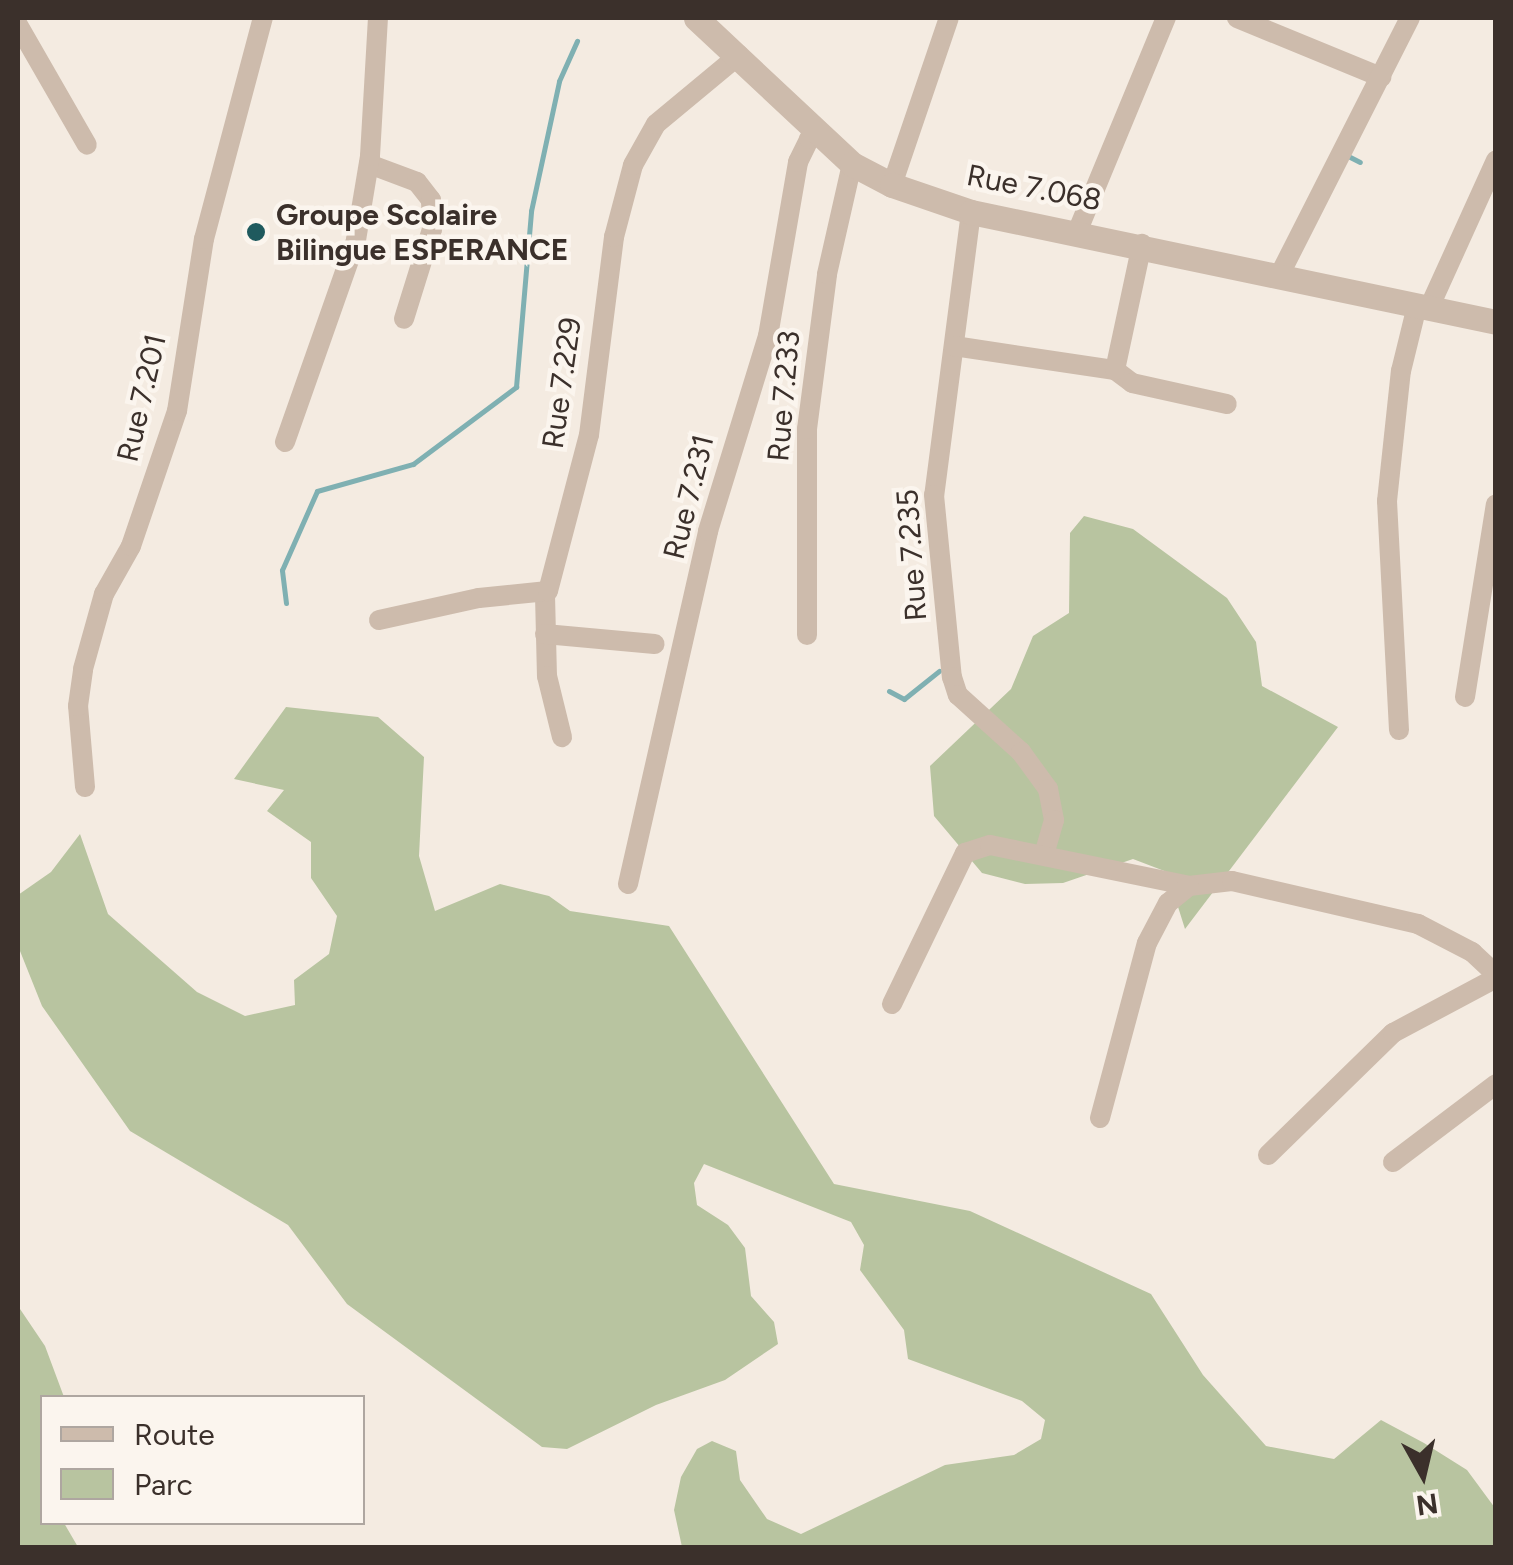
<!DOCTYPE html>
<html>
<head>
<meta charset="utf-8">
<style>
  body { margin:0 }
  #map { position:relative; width:1513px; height:1565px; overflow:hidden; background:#f4ebe1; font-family:Figtree,sans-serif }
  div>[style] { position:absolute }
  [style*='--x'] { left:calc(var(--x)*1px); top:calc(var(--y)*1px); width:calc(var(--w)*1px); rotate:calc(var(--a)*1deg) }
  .green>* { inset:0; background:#b8c4a0 }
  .stream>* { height:5px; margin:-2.5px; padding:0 2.5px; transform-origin:2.5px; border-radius:2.5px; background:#7fb0b2 }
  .minor>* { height:20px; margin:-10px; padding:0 10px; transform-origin:10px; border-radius:10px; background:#cdbbac }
  .tertiary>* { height:25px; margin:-12.5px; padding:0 12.5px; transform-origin:12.5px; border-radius:12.5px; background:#cdbbac }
  .dots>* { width:28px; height:28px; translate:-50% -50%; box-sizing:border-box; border:5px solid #fbf5ee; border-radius:50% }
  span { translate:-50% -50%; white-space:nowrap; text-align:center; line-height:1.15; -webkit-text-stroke:9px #fbf5ee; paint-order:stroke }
  .street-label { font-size:30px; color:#3b302b }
  .poi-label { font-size:30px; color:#3b302b; font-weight:700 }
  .left { translate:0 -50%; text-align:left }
  .frame { position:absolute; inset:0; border:20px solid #3b302b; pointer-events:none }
  .legend { position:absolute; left:40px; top:1395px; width:325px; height:130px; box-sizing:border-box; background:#fbf5ee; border:2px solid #aea6a0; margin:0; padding:12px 18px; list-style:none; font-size:30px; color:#3b302b }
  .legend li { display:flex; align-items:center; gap:20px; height:50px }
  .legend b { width:50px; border:2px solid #aea6a0 }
  .north { position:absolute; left:1373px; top:1425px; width:100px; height:100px; -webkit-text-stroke:8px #fbf5ee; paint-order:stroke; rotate:172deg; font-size:28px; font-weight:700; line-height:40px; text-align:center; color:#3b302b }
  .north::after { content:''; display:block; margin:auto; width:35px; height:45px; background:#3b302b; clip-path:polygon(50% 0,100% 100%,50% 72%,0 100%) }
</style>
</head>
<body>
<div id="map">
  <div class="green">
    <i style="clip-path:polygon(1084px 516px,1133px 529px,1227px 598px,1256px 642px,1262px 686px,1338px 727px,1185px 929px,1167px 872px,1133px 859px,1063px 883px,1025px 884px,982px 873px,934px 816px,930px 766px,1011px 689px,1033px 636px,1069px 613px,1070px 533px)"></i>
    <i style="clip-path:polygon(286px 707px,378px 717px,424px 757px,419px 856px,435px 911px,500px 884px,549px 896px,570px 911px,669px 926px,834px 1184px,970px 1211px,1151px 1294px,1203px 1375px,1266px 1446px,1334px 1459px,1381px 1420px,1424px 1443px,1467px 1470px,1495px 1508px,1495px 1547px,682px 1547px,674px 1510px,681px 1477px,697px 1449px,712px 1441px,736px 1451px,740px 1480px,767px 1519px,801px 1534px,945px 1465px,1014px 1455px,1041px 1439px,1045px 1420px,1022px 1401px,908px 1359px,904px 1330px,860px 1270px,864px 1245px,851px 1222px,704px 1164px,694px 1183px,697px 1205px,728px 1225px,745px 1248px,751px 1296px,774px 1322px,778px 1344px,725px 1380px,656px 1405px,567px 1449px,542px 1447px,347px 1304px,288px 1225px,130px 1131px,42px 1006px,18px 946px,18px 895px,51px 872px,80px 834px,108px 914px,197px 992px,245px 1016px,295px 1005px,294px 980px,329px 954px,337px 916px,311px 878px,311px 842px,267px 811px,284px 790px,234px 779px)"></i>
    <i style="clip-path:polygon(18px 1306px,45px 1346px,64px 1397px,42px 1398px,42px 1522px,64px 1523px,78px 1547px,18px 1547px)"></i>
  </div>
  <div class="stream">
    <i style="--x:1350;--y:157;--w:11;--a:27"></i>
    <i style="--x:286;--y:603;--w:33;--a:-97"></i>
    <i style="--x:282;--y:570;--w:86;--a:-66.1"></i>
    <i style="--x:317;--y:491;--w:100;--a:-15.7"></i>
    <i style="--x:413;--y:464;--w:129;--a:-36.8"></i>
    <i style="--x:516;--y:387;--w:177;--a:-85.1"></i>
    <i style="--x:531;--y:211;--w:133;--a:-77.8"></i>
    <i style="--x:559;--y:81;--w:44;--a:-65.8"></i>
    <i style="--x:889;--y:691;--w:17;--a:28"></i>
    <i style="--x:904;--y:699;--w:45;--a:-38.7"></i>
  </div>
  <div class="minor">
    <i style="--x:1237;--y:18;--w:156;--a:22.3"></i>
    <i style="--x:18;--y:25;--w:138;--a:60.1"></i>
    <i style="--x:369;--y:164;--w:51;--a:20.6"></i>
    <i style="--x:417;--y:182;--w:23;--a:52"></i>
    <i style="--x:431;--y:200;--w:29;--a:88"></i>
    <i style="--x:432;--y:229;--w:94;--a:107.3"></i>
    <i style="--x:892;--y:185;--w:176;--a:-71.2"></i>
    <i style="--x:971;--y:212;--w:285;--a:97.4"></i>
    <i style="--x:934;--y:495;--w:183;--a:84.4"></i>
    <i style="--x:952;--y:677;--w:19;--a:72"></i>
    <i style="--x:958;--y:695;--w:85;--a:42.1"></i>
    <i style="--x:1021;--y:752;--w:46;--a:53.9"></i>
    <i style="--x:1048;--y:789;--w:32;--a:79"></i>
    <i style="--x:1054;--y:820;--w:37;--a:106"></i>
    <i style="--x:1078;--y:230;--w:230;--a:-67.5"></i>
    <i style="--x:1280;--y:274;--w:287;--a:-63.1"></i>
    <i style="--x:1429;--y:308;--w:162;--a:-65.6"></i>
    <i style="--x:954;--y:346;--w:163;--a:8.5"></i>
    <i style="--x:1115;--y:370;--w:21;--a:37"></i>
    <i style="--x:1132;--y:383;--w:97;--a:12.5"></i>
    <i style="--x:1115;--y:370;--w:129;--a:-77.9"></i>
    <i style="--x:285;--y:442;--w:214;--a:-70.6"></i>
    <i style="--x:356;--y:240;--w:85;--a:-80.5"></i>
    <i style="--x:370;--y:156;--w:138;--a:-86.7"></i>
    <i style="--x:545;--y:595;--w:81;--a:88.6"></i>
    <i style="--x:547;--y:676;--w:63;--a:76.2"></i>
    <i style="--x:379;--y:620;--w:102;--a:-12.4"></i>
    <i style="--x:479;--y:598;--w:69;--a:-5.8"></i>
    <i style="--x:548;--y:591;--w:161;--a:-75.3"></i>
    <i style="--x:589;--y:435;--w:200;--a:-82.8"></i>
    <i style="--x:614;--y:237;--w:74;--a:-75.2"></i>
    <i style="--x:633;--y:165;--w:47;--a:-60.7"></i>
    <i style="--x:656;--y:124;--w:108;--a:-39.7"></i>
    <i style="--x:545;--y:634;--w:110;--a:5.2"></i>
    <i style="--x:807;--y:635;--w:206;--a:-90"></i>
    <i style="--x:807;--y:429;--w:156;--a:-82.6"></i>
    <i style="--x:827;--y:274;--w:113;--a:-77.2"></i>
    <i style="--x:1465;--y:697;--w:195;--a:-80.9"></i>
    <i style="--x:1399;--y:730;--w:229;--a:-93"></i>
    <i style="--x:1387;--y:501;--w:131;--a:-83.9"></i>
    <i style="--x:1401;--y:371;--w:67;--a:-76.2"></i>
    <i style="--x:85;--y:787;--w:81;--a:-94.9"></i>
    <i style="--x:78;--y:706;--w:37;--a:-82"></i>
    <i style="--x:83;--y:669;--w:78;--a:-74.4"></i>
    <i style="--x:104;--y:594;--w:55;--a:-60.6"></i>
    <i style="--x:131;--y:546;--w:143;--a:-71.2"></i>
    <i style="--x:177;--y:411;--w:174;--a:-81.1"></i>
    <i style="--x:204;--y:239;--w:229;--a:-75.1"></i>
    <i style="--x:628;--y:884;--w:362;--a:-77.2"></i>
    <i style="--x:708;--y:531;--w:204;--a:-72.9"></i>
    <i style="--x:768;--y:336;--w:177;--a:-80.2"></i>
    <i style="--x:798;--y:162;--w:25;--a:-64"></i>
    <i style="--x:809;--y:139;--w:13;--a:-23"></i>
    <i style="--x:892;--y:1004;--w:168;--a:-64.2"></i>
    <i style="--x:965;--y:853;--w:26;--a:-18"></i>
    <i style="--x:990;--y:845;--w:203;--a:11.6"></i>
    <i style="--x:1189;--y:886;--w:43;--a:-6.6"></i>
    <i style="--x:1232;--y:881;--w:191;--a:13"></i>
    <i style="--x:1418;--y:924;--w:61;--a:27.4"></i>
    <i style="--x:1472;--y:952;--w:33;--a:43"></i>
    <i style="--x:1100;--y:1118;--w:181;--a:-75"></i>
    <i style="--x:1147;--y:943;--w:45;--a:-62.3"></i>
    <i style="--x:1168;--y:903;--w:27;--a:-39"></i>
    <i style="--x:1268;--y:1155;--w:175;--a:-44.3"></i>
    <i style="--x:1393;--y:1033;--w:117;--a:-28.1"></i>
    <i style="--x:1393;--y:1162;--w:129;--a:-37.1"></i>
  </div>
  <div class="tertiary">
    <i style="--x:696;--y:18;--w:214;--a:43.1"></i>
    <i style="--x:852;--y:164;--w:45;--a:27.7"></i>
    <i style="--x:892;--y:185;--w:83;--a:18.9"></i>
    <i style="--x:971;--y:212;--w:536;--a:11.83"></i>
  </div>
  <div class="dots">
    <i style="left:256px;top:232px;background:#1f5a5e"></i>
  </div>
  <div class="street-label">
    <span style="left:1034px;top:188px;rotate:11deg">Rue 7.068</span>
    <span style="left:562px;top:383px;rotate:-82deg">Rue 7.229</span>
    <span style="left:784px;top:396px;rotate:-85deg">Rue 7.233</span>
    <span style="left:142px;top:398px;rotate:-77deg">Rue 7.201</span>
    <span style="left:689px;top:497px;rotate:-76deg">Rue 7.231</span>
    <span style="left:912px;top:555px;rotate:-94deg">Rue 7.235</span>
  </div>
  <div class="poi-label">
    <span class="left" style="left:276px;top:232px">Groupe Scolaire<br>Bilingue ESPERANCE</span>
  </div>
  <div class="frame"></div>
  <ul class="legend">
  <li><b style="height:12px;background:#cdbbac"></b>Route</li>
  <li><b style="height:28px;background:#b8c4a0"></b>Parc</li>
  </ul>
  <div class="north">N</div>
</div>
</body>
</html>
